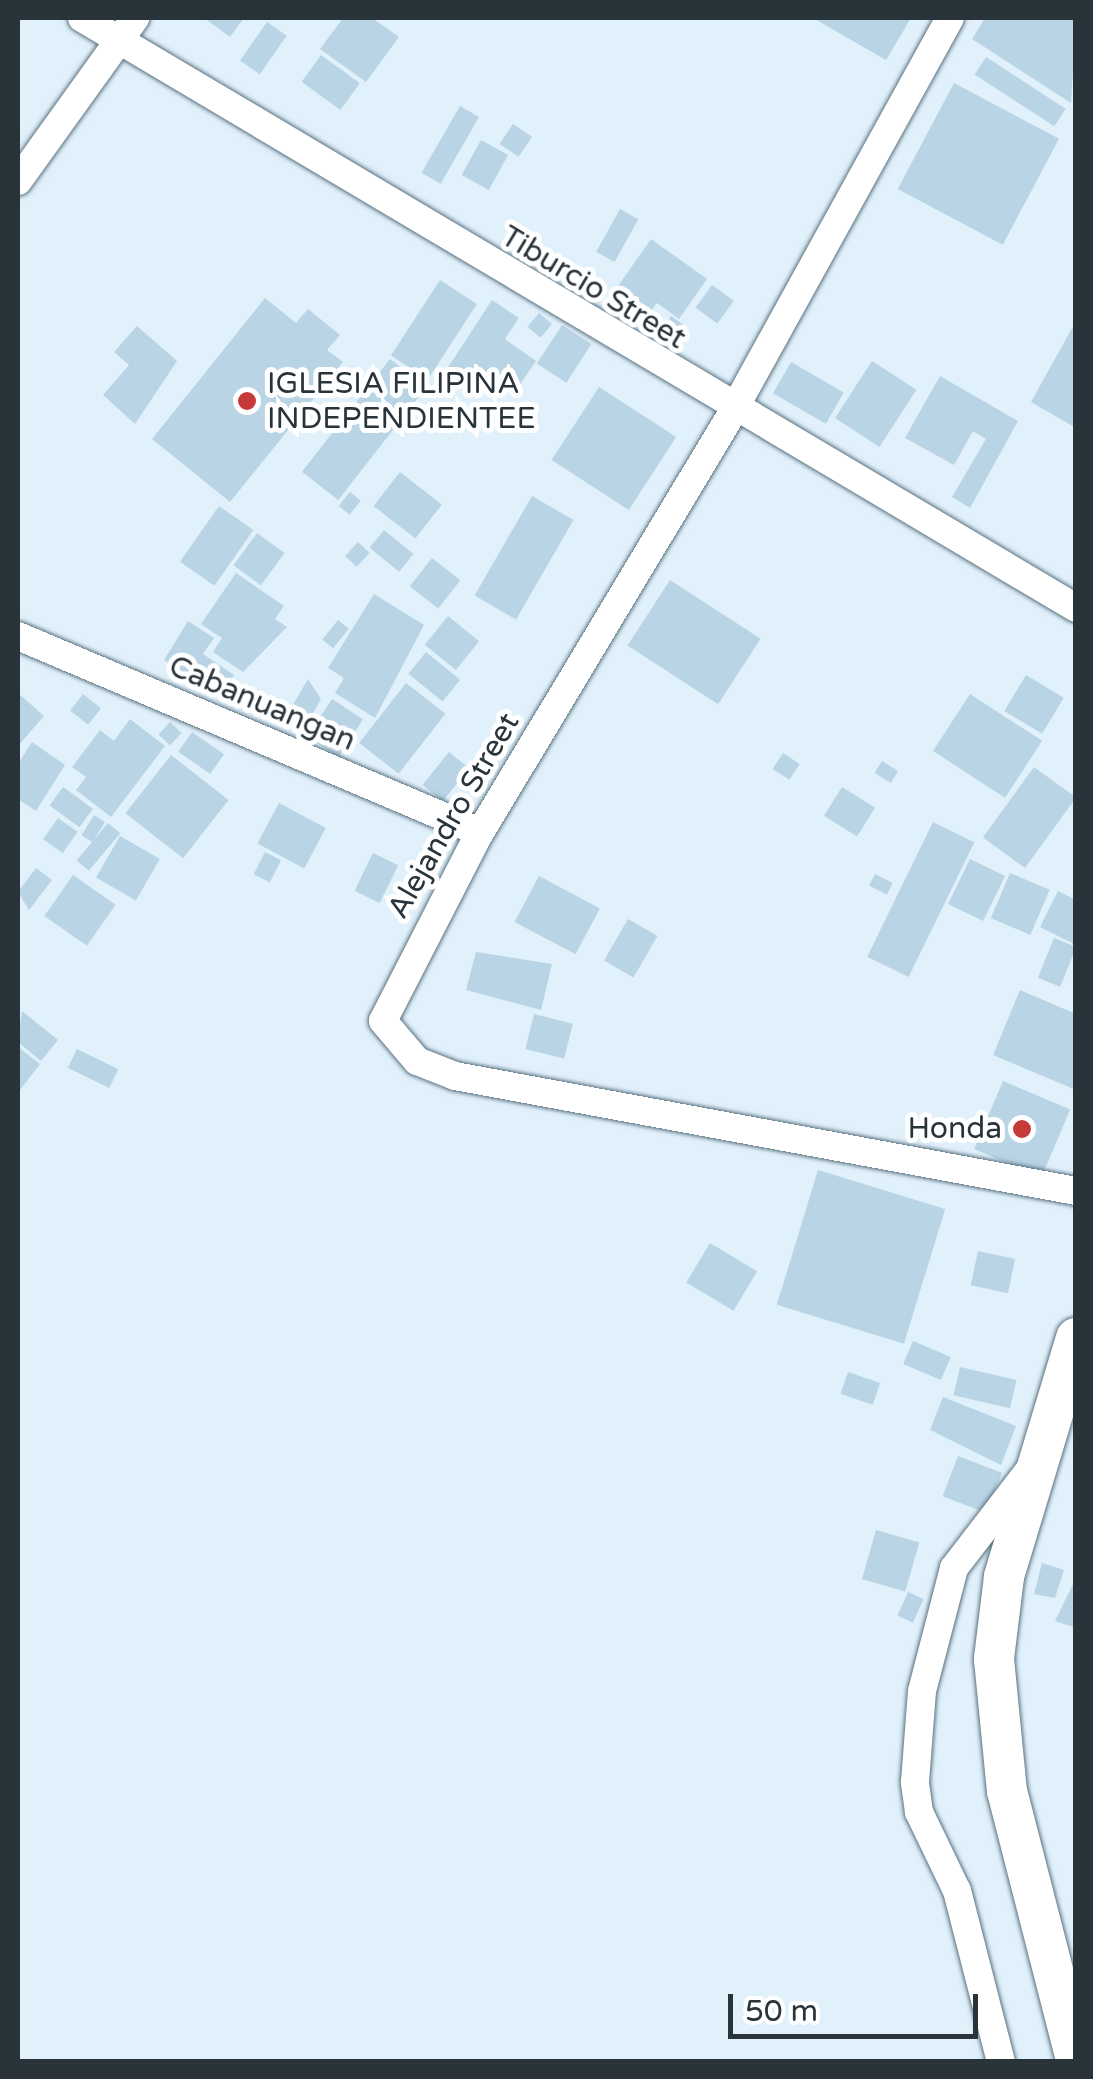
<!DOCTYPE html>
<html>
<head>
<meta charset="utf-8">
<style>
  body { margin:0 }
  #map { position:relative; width:1093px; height:2079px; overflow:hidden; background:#e1f1fb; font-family:"Varela Round",sans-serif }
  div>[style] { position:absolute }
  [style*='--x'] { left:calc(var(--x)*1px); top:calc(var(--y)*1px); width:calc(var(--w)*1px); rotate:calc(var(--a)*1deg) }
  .building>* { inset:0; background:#b9d4e4; transform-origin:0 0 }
  .roads { filter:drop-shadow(0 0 2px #597180) drop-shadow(0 0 2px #597180) }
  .minor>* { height:28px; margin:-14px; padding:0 14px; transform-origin:14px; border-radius:14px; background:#fff }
  .secondary>* { height:40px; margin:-20px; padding:0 20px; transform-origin:20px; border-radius:20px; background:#fff }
  .dots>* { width:28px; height:28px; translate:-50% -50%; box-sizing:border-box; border:5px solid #fff; border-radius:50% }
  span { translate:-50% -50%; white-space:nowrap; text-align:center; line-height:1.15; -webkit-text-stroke:10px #fff; paint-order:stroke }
  .street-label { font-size:30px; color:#29333a }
  .poi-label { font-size:30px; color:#29333a }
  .left { translate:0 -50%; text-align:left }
  .right { translate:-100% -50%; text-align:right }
  .frame { position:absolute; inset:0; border:20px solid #29333a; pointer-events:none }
  .scale { position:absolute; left:728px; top:1994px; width:250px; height:45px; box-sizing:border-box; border:5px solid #29333a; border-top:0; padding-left:12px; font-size:30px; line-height:35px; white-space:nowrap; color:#29333a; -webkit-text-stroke:8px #fff; paint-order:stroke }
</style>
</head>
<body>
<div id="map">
  <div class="building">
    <i style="clip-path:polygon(204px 18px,244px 18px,230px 37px)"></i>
    <i style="clip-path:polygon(343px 18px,372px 18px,399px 37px,366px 82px,320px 49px)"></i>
    <i style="clip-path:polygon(813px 18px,911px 18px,886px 60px)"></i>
    <i style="clip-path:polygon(985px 18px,1076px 18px,1071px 103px,972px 39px)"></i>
    <i style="left:267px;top:22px;width:24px;height:47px;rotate:35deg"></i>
    <i style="left:321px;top:55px;width:48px;height:33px;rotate:36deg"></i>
    <i style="left:986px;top:57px;width:95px;height:21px;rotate:33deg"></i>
    <i style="left:954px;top:83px;width:119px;height:120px;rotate:28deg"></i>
    <i style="left:460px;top:106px;width:22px;height:77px;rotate:30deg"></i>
    <i style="left:513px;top:124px;width:23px;height:24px;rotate:34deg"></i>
    <i style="left:481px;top:140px;width:31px;height:40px;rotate:29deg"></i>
    <i style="left:620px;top:209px;width:21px;height:49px;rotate:29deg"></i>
    <i style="clip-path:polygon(651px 239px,707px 279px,679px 319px,657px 303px,644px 320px,611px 296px)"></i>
    <i style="left:440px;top:280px;width:44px;height:90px;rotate:33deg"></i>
    <i style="left:712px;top:285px;width:27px;height:28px;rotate:36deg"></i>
    <i style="clip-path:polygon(265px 298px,296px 323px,308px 309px,340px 335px,327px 350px,343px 362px,230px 502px,152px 439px)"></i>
    <i style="clip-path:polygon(492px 300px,519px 318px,505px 339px,536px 361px,515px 392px,485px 371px,471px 393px,443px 375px)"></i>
    <i style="left:539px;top:313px;width:17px;height:18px;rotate:40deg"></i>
    <i style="left:671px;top:316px;width:16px;height:18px;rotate:35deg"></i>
    <i style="clip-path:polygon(1076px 321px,1076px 428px,1031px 402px)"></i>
    <i style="left:562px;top:325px;width:35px;height:46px;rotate:33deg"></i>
    <i style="clip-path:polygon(137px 326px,177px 361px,135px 424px,103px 395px,129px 365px,114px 352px)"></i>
    <i style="left:390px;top:359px;width:46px;height:143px;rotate:38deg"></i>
    <i style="left:872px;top:361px;width:53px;height:68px;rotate:33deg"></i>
    <i style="left:791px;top:362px;width:61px;height:36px;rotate:30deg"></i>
    <i style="clip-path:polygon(940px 376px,1018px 421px,970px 508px,952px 497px,986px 439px,973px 431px,954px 465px,905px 438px)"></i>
    <i style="left:599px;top:387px;width:92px;height:87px;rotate:33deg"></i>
    <i style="left:400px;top:472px;width:53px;height:43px;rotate:38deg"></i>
    <i style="left:350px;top:492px;width:14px;height:18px;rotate:39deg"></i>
    <i style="left:532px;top:496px;width:48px;height:115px;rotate:30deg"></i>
    <i style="left:219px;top:506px;width:42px;height:68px;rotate:35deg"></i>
    <i style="left:384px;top:530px;width:38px;height:23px;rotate:39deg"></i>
    <i style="left:257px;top:533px;width:34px;height:40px;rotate:36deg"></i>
    <i style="left:358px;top:542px;width:16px;height:19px;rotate:43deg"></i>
    <i style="left:432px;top:558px;width:36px;height:36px;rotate:38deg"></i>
    <i style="clip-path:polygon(236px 573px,284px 606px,275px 619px,287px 627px,243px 672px,213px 652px,222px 638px,201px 624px)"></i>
    <i style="left:670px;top:580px;width:108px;height:78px;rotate:33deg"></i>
    <i style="clip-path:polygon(374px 594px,424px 625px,375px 718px,335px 693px,344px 678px,328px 668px)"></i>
    <i style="left:448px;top:616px;width:40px;height:37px;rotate:39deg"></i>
    <i style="left:338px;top:620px;width:14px;height:25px;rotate:39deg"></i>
    <i style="clip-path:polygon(188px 621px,214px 638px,203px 654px,234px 675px,220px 696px,164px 660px)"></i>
    <i style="left:426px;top:652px;width:44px;height:28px;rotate:39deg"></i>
    <i style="left:1026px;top:675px;width:44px;height:42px;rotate:31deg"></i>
    <i style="clip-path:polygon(308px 679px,321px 699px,302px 732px,283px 722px)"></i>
    <i style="left:406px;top:683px;width:50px;height:76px;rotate:38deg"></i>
    <i style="clip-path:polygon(18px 693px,44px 716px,18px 746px)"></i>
    <i style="left:83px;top:694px;width:23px;height:21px;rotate:38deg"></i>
    <i style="left:970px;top:694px;width:86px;height:68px;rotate:33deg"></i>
    <i style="left:332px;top:699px;width:37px;height:45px;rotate:33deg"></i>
    <i style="clip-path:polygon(130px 719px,165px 746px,111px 817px,76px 790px,86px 777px,72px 767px,100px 730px,114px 741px)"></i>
    <i style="left:170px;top:722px;width:16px;height:17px;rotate:43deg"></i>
    <i style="left:192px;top:732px;width:39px;height:24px;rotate:35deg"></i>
    <i style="clip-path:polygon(32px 742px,65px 765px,36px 811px,18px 799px,18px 764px)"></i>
    <i style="left:449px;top:752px;width:26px;height:42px;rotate:39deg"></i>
    <i style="left:783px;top:753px;width:20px;height:19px;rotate:33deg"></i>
    <i style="left:171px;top:755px;width:73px;height:74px;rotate:38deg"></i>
    <i style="left:882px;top:761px;width:19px;height:14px;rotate:32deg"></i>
    <i style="left:1034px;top:767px;width:52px;height:87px;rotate:36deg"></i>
    <i style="left:63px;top:787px;width:37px;height:23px;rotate:36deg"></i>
    <i style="left:842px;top:787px;width:39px;height:34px;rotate:32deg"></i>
    <i style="left:279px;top:803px;width:53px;height:46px;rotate:28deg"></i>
    <i style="left:94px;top:815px;width:13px;height:24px;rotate:32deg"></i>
    <i style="left:58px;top:818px;width:24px;height:26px;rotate:35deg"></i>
    <i style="left:933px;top:822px;width:46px;height:150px;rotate:26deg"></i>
    <i style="left:108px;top:823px;width:16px;height:49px;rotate:40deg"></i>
    <i style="left:120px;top:836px;width:46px;height:48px;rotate:30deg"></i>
    <i style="left:265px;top:852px;width:18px;height:25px;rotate:27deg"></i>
    <i style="left:373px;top:853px;width:28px;height:42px;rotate:26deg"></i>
    <i style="left:970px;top:859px;width:39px;height:50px;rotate:26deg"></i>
    <i style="clip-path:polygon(36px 868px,52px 880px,29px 910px,18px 892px)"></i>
    <i style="left:1010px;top:873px;width:43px;height:49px;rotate:23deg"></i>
    <i style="left:875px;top:874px;width:20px;height:13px;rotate:27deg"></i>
    <i style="left:73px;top:875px;width:52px;height:50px;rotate:35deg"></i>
    <i style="left:539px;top:876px;width:69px;height:52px;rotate:28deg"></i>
    <i style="clip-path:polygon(1058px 891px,1076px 900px,1076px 945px,1040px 927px)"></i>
    <i style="left:628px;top:919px;width:34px;height:48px;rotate:30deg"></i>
    <i style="left:1054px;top:938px;width:24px;height:43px;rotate:22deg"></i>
    <i style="clip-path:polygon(476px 952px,552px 964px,541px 1010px,466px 990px)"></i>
    <i style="clip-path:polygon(1020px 990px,1076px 1014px,1076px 1090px,993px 1055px)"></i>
    <i style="clip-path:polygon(22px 1011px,58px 1040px,41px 1061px,18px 1042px)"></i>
    <i style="left:534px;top:1014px;width:40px;height:36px;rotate:14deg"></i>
    <i style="clip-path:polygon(18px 1047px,40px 1064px,20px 1090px,18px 1088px)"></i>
    <i style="left:77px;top:1049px;width:46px;height:21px;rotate:26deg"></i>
    <i style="left:1003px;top:1081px;width:73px;height:74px;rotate:23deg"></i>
    <i style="left:818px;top:1170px;width:133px;height:141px;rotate:17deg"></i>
    <i style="left:710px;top:1243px;width:55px;height:46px;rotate:31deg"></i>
    <i style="left:978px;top:1251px;width:38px;height:35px;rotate:12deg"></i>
    <i style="left:913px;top:1341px;width:41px;height:25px;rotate:23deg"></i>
    <i style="left:960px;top:1367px;width:58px;height:29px;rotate:13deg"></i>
    <i style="left:848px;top:1372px;width:34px;height:23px;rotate:19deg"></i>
    <i style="clip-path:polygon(943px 1397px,1016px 1426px,1001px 1465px,930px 1430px)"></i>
    <i style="left:958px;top:1456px;width:47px;height:43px;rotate:21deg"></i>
    <i style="left:876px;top:1530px;width:45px;height:51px;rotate:16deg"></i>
    <i style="clip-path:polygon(1042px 1563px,1064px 1570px,1055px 1598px,1034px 1594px)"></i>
    <i style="clip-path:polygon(1076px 1578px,1076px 1628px,1055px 1621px)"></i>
    <i style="left:908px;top:1592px;width:17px;height:26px;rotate:24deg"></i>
  </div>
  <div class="roads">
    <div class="minor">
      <i style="--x:82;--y:18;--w:1156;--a:30.69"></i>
      <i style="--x:950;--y:18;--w:448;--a:118.9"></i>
      <i style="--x:734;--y:410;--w:493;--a:121"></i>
      <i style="--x:480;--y:832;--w:212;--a:117.2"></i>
      <i style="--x:383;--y:1021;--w:52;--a:49.6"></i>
      <i style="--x:417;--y:1061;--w:41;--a:21.5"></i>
      <i style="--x:455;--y:1076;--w:632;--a:10.49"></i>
      <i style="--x:18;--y:181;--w:201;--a:-54.3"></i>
      <i style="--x:18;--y:636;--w:502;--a:22.99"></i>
      <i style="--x:1001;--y:2062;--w:177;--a:-104.4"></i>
      <i style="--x:957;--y:1891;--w:88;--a:-115.7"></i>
      <i style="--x:919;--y:1812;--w:30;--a:-98"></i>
      <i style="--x:915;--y:1782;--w:91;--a:-85.6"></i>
      <i style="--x:922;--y:1691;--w:127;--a:-75.4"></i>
      <i style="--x:954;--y:1568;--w:133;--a:-52.4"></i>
    </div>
    <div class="secondary">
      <i style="--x:1076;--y:1338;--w:250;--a:106.8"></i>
      <i style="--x:1004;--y:1577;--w:83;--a:97"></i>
      <i style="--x:994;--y:1659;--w:133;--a:84.4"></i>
      <i style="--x:1007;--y:1791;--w:278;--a:75.6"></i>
    </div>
  </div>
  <div class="dots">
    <i style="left:247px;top:401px;background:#c8393a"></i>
    <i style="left:1022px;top:1129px;background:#c8393a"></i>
  </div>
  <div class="street-label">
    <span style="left:593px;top:288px;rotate:31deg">Tiburcio Street</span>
    <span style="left:262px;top:704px;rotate:23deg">Cabanuangan</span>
    <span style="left:454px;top:816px;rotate:-60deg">Alejandro Street</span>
  </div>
  <div class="poi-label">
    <span class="left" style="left:267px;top:401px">IGLESIA FILIPINA<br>INDEPENDIENTEE</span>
    <span class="right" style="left:1002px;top:1129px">Honda</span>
  </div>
  <div class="frame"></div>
  <div class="scale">50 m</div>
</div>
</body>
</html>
